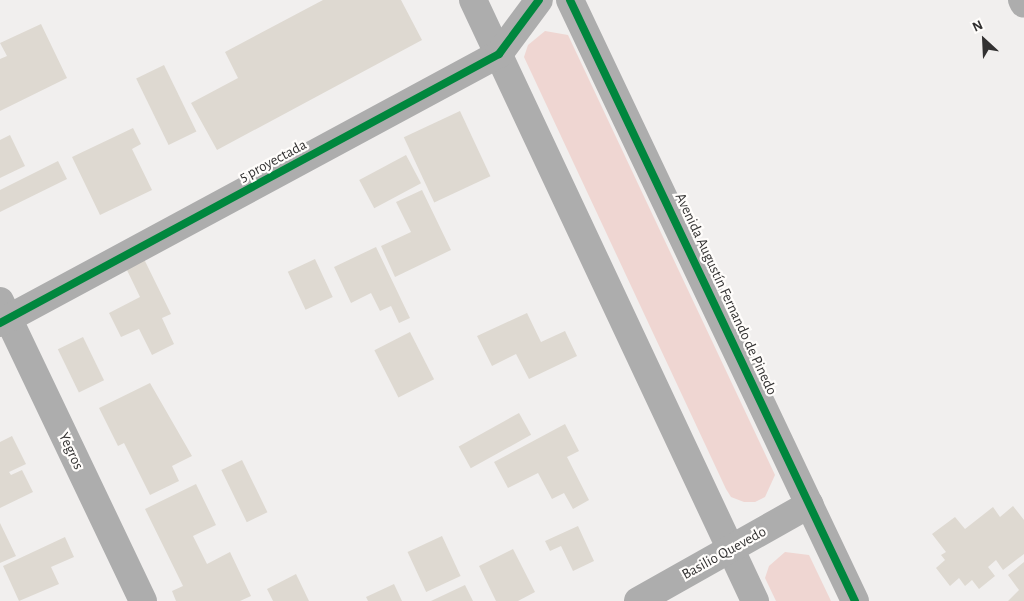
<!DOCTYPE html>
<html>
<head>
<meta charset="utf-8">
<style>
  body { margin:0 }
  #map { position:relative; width:1024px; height:601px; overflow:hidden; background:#f1efee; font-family:"Alegreya Sans",sans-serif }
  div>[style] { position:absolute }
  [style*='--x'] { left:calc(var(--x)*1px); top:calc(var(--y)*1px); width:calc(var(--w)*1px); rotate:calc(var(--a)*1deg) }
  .green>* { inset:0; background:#efd6d2 }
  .building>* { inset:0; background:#ded9d1; transform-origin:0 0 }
  .minor>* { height:28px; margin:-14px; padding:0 14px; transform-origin:14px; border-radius:14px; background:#adadad }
  .cycleway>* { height:8px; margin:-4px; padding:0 4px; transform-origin:4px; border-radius:4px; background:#00873e }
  span { translate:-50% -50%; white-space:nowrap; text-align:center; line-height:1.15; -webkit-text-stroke:4.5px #fffdfb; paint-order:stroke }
  .street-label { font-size:15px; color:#323131 }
  .north { position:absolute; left:959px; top:15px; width:50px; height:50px; -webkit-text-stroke:4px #fffdfb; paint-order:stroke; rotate:335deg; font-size:14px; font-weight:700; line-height:20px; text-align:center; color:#323131 }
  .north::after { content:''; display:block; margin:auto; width:18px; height:22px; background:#323131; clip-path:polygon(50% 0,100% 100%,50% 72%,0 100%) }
</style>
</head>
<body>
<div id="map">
  <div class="green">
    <i style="clip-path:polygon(545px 31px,568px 35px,775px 475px,765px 497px,755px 502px,744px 502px,731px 497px,726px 489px,524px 57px,528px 45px)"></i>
    <i style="clip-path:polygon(785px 552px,809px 555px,831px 601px,776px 601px,765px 578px,769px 566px)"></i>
  </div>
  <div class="building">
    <i style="clip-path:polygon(323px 0,401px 0,422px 40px,217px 150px,191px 103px,238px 78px,225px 52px)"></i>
    <i style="clip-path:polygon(41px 24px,67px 78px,0 111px,0 59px,7px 56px,0 43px)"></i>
    <i style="left:164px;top:65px;width:74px;height:31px;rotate:64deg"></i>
    <i style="left:460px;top:111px;width:72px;height:62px;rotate:65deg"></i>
    <i style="clip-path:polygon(133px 128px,141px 144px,132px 149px,152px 190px,100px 215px,72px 157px)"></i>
    <i style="clip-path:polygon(10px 135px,25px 166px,0 178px,0 140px)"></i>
    <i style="left:406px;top:155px;width:32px;height:53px;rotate:62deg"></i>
    <i style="clip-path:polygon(58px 161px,67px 179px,0 212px,0 190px)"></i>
    <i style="clip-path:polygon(422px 190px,451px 250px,395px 277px,381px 246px,411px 232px,396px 202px)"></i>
    <i style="clip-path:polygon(376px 247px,410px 318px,399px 323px,391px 306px,380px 311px,371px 293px,351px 303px,334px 267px)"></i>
    <i style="clip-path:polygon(143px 257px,171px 314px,162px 318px,174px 344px,152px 355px,139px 329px,121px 337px,109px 313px,140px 297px,125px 266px)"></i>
    <i style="left:315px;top:259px;width:42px;height:30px;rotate:65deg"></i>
    <i style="clip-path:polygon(527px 313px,541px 342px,565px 331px,577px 356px,529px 379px,516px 354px,492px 366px,477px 336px)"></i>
    <i style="left:410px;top:332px;width:53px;height:40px;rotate:63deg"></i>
    <i style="left:83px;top:337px;width:48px;height:28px;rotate:64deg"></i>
    <i style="clip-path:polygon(150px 383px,192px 456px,172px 466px,179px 481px,150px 495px,124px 443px,118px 446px,99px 408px)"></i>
    <i style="left:519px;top:413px;width:25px;height:69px;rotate:61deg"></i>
    <i style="clip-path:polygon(565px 424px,579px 451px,567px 457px,589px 500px,573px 509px,564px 493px,552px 499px,538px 473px,508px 488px,494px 462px)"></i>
    <i style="clip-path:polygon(12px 436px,26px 464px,9px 472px,11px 475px,22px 470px,33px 492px,0 508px,0 442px)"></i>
    <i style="left:242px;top:460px;width:58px;height:23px;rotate:64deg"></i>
    <i style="clip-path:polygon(196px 484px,216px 525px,193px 536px,207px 564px,230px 552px,251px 596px,240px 601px,176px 601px,172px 591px,183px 586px,145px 509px)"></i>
    <i style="clip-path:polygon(1013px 506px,1024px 520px,1024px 554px,1003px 570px,996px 560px,988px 567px,995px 576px,979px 589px,972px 580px,965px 586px,959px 578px,950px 586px,936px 568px,945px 560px,941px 555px,946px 552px,932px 534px,955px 517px,965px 529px,993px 507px,1000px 517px)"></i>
    <i style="clip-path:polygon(0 523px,16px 556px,0 563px)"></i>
    <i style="clip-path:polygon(578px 526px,594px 561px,573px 571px,561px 546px,550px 551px,545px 541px)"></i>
    <i style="left:442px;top:536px;width:44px;height:38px;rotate:65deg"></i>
    <i style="clip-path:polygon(65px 537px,74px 557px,51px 567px,59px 584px,19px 601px,3px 566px)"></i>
    <i style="clip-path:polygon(513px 549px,535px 592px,518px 601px,496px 601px,479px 566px)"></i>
    <i style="clip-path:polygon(1024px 562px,1024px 601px,1008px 601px,1019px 590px,1008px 575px)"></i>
    <i style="clip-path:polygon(296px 574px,309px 601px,273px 601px,267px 589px)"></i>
    <i style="clip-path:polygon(394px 584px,402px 601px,368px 601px,366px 597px)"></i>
    <i style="clip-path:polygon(465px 585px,473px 601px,431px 601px)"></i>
  </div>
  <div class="minor">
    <i style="--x:473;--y:0;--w:664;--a:64.86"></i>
    <i style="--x:570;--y:0;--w:665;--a:64.63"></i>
    <i style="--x:1022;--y:0;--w:4;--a:63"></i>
    <i style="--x:0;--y:301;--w:332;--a:64.5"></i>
    <i style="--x:0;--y:323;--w:567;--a:-28.33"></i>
    <i style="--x:499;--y:54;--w:67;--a:-53.5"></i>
    <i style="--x:638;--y:601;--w:197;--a:-29.4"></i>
  </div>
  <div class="cycleway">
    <i style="--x:570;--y:0;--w:665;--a:64.63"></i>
    <i style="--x:0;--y:323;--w:567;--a:-28.33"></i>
    <i style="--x:499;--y:54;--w:67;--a:-53.5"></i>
  </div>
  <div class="street-label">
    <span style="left:273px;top:161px;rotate:-28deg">5 proyectada</span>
    <span style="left:726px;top:294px;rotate:65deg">Avenida Augustín Fernando de Pinedo</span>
    <span style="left:71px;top:451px;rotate:65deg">Yegros</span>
    <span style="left:724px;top:553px;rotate:-29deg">Basilio Quevedo</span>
  </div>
  <div class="north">N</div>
</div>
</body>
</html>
